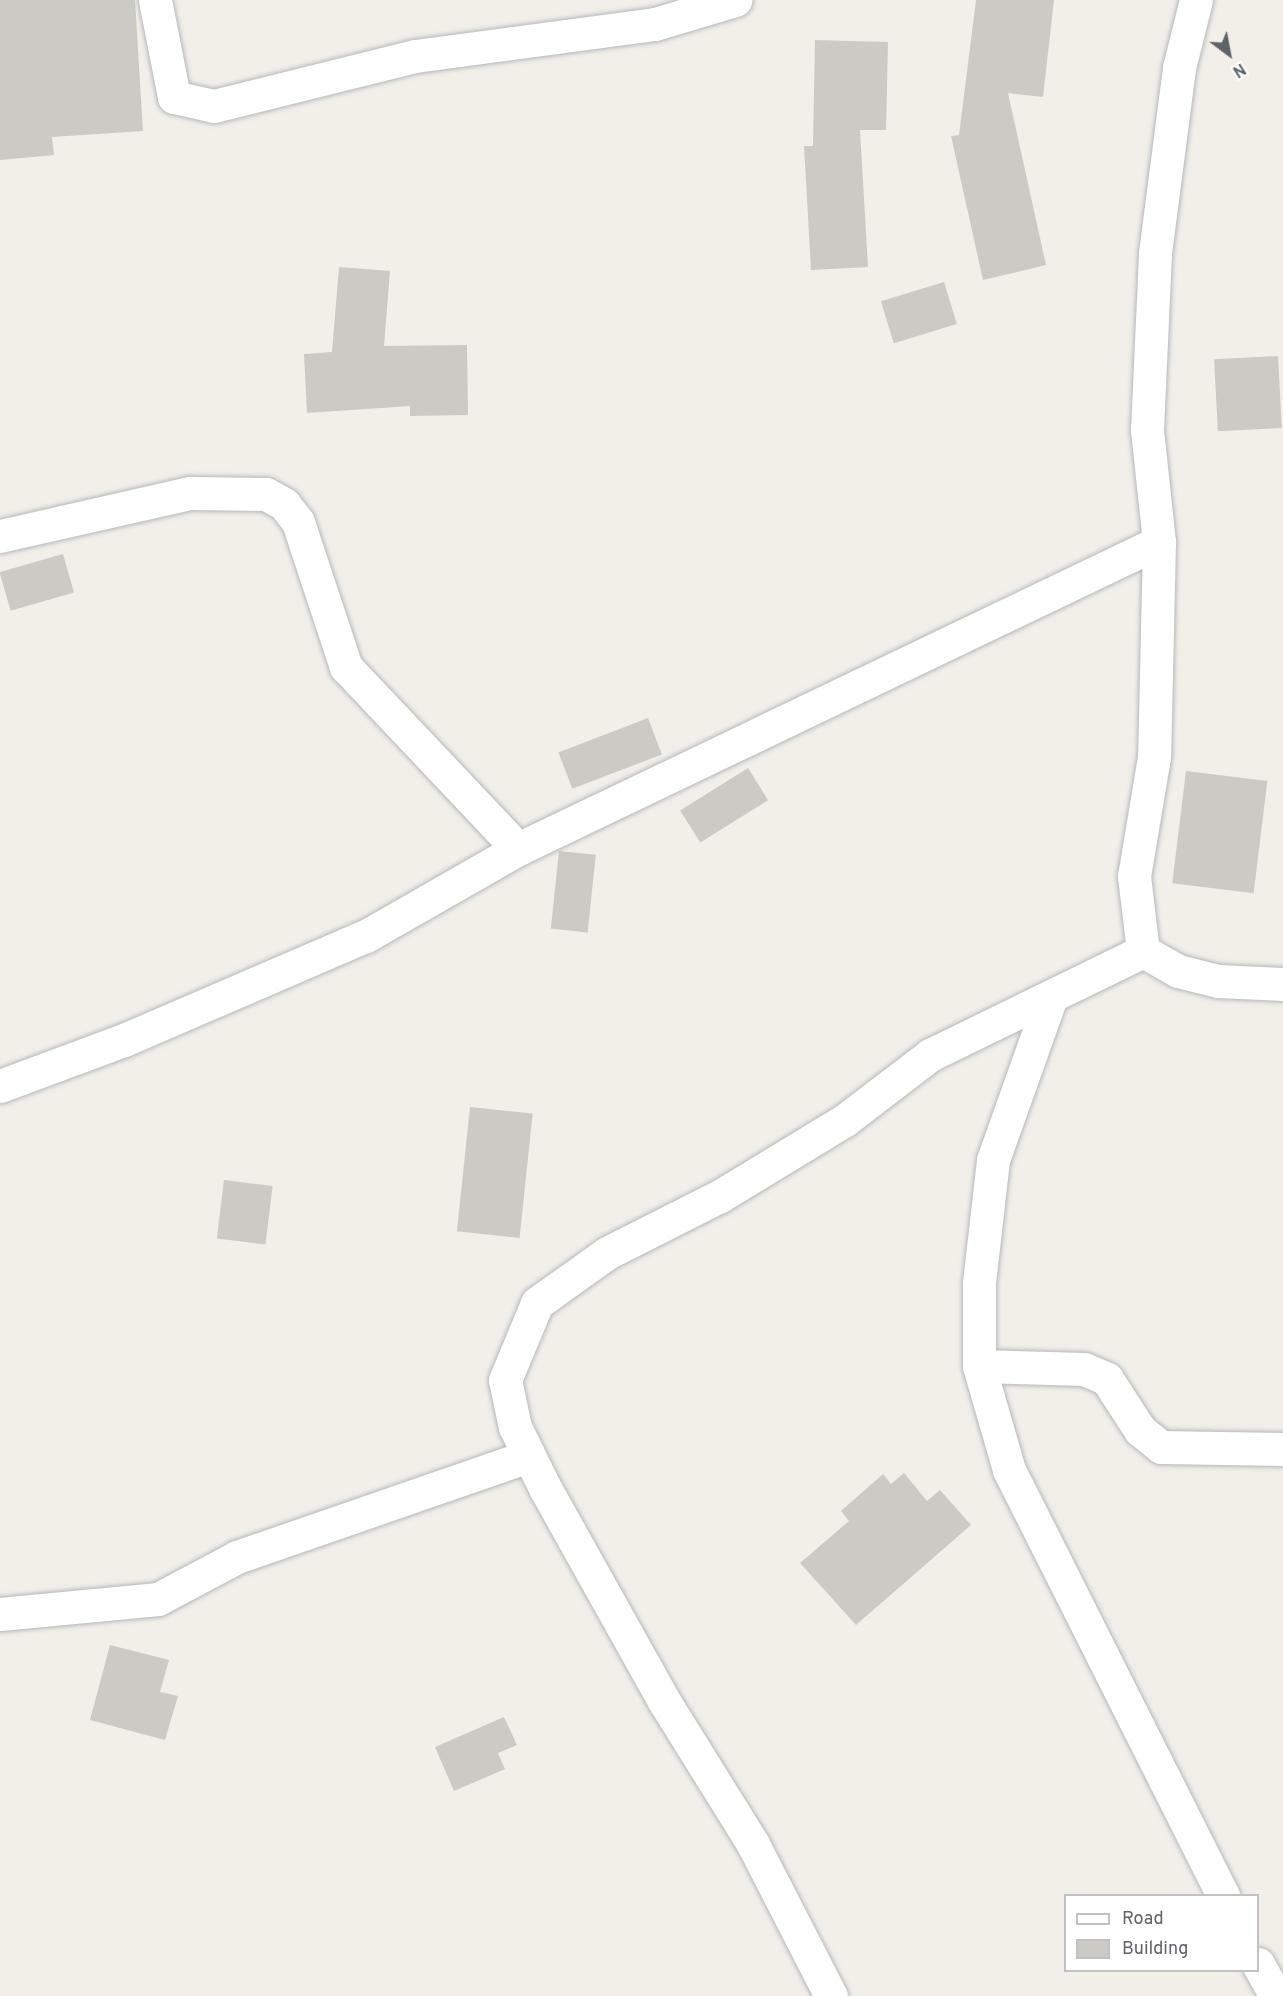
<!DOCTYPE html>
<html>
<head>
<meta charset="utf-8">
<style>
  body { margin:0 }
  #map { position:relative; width:1283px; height:1996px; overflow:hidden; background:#f1efe8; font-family:Overpass,sans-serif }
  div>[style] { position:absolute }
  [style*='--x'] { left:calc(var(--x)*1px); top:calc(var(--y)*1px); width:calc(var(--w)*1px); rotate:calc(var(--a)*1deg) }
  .building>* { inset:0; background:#cccac5; transform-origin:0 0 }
  .roads { filter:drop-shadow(0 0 2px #b5b8bc) drop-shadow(0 0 2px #b5b8bc) }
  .minor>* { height:33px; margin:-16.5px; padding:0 16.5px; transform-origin:16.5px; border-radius:16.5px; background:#fff }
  span { translate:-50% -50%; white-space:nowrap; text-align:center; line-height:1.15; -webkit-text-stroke:5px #fff; paint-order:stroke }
  .legend { position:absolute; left:1064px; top:1894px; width:195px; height:78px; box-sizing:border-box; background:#fff; border:2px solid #bfc1c3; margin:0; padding:8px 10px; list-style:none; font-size:18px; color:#5f6368 }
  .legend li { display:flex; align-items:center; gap:12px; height:30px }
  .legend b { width:30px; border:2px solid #bfc1c3 }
  .north { position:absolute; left:1199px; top:24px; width:60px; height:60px; -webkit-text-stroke:4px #fff; paint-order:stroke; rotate:148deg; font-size:16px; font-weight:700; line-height:24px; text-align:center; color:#5f6368 }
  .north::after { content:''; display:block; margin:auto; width:21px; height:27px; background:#5f6368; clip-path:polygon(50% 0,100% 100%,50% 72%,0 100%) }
</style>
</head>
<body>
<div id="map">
  <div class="building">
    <i style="clip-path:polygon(0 0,135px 0,143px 131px,52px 137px,54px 155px,0 160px)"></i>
    <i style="clip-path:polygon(976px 0,1054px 0,1043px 97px,1008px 93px,1046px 265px,983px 280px,951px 136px,959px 135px)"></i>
    <i style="clip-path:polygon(815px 40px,888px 42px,886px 130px,860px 130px,868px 267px,811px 270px,804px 146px,813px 146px)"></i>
    <i style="clip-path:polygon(339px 267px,390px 271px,384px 346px,467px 345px,468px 415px,410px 416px,410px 406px,307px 413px,304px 354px,332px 352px)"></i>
    <i style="left:944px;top:282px;width:44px;height:66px;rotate:73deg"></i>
    <i style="left:1278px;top:356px;width:72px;height:64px;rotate:87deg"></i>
    <i style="left:63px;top:554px;width:40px;height:66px;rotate:74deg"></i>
    <i style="left:648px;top:718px;width:39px;height:96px;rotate:69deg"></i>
    <i style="left:748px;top:768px;width:38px;height:80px;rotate:58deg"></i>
    <i style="left:1186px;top:771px;width:82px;height:113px;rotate:7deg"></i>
    <i style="left:559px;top:851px;width:37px;height:78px;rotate:6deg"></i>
    <i style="left:470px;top:1107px;width:63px;height:125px;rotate:6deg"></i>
    <i style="left:224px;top:1180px;width:49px;height:59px;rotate:7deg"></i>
    <i style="clip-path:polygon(904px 1473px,927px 1501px,940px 1490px,971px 1525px,856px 1625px,800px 1563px,849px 1521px,841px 1511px,883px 1474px,891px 1484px)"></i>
    <i style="clip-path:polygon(110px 1645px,169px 1660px,160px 1692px,178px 1696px,165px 1740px,90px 1720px)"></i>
    <i style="clip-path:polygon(504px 1717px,517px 1745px,498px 1753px,505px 1769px,454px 1791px,435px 1747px)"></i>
  </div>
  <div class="roads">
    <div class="minor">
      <i style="--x:155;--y:0;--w:99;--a:78.9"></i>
      <i style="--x:174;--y:97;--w:41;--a:12.7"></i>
      <i style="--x:214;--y:106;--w:207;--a:-14"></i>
      <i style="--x:415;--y:56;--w:242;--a:-7.6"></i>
      <i style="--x:655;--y:24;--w:84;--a:-16.7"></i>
      <i style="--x:0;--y:536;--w:195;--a:-12.8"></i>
      <i style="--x:190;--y:493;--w:76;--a:0.8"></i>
      <i style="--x:266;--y:494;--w:21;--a:29"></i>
      <i style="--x:284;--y:504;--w:23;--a:52"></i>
      <i style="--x:298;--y:522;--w:153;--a:71.7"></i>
      <i style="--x:346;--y:667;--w:250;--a:46.6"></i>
      <i style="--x:1159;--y:542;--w:113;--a:-96.1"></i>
      <i style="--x:1147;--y:430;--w:177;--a:-87.4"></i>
      <i style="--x:1155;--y:253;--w:187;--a:-82.6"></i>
      <i style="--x:1179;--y:68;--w:70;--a:-76"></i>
      <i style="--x:1143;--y:951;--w:40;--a:29.7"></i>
      <i style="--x:1178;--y:971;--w:41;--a:14"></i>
      <i style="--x:1218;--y:981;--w:65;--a:2.6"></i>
      <i style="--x:1051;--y:997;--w:173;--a:109.6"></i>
      <i style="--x:993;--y:1160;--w:124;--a:96.5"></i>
      <i style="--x:979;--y:1283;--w:83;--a:90"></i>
      <i style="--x:979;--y:1366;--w:108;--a:73.9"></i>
      <i style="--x:1009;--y:1470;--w:477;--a:63.3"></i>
      <i style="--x:0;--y:1086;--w:132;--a:-20.4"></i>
      <i style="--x:124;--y:1040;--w:263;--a:-23.3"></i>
      <i style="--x:366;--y:936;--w:175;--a:-29.8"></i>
      <i style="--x:518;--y:849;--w:711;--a:-25.59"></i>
      <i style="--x:1159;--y:542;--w:215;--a:91.3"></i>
      <i style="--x:1154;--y:757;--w:121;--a:99.5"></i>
      <i style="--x:1134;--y:876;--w:76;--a:83.2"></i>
      <i style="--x:979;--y:1366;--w:105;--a:1.6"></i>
      <i style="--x:1084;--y:1369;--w:25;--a:23"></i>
      <i style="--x:1107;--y:1379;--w:61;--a:57.1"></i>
      <i style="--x:1140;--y:1430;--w:27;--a:39"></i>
      <i style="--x:1161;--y:1447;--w:122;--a:0.9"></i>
      <i style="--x:0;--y:1614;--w:159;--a:-5.4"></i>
      <i style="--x:158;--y:1599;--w:89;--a:-28"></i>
      <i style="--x:237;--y:1557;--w:309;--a:-19.1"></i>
      <i style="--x:1258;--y:1964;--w:37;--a:61"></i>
      <i style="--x:831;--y:1996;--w:171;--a:-117.2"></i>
      <i style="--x:753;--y:1844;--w:168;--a:-121.9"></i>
      <i style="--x:664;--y:1701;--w:242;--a:-119.2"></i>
      <i style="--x:546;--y:1490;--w:70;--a:-116.2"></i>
      <i style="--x:515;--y:1427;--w:48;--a:-102"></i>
      <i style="--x:505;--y:1380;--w:83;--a:-67.4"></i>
      <i style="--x:537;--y:1303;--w:86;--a:-35.5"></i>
      <i style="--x:607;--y:1253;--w:127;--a:-26.8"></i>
      <i style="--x:720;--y:1196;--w:146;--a:-31.3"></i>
      <i style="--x:845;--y:1120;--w:107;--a:-37.4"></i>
      <i style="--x:930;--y:1055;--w:237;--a:-26"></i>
    </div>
  </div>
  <ul class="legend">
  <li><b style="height:8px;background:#fff"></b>Road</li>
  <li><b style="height:16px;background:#cccac5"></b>Building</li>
  </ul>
  <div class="north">N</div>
</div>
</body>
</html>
